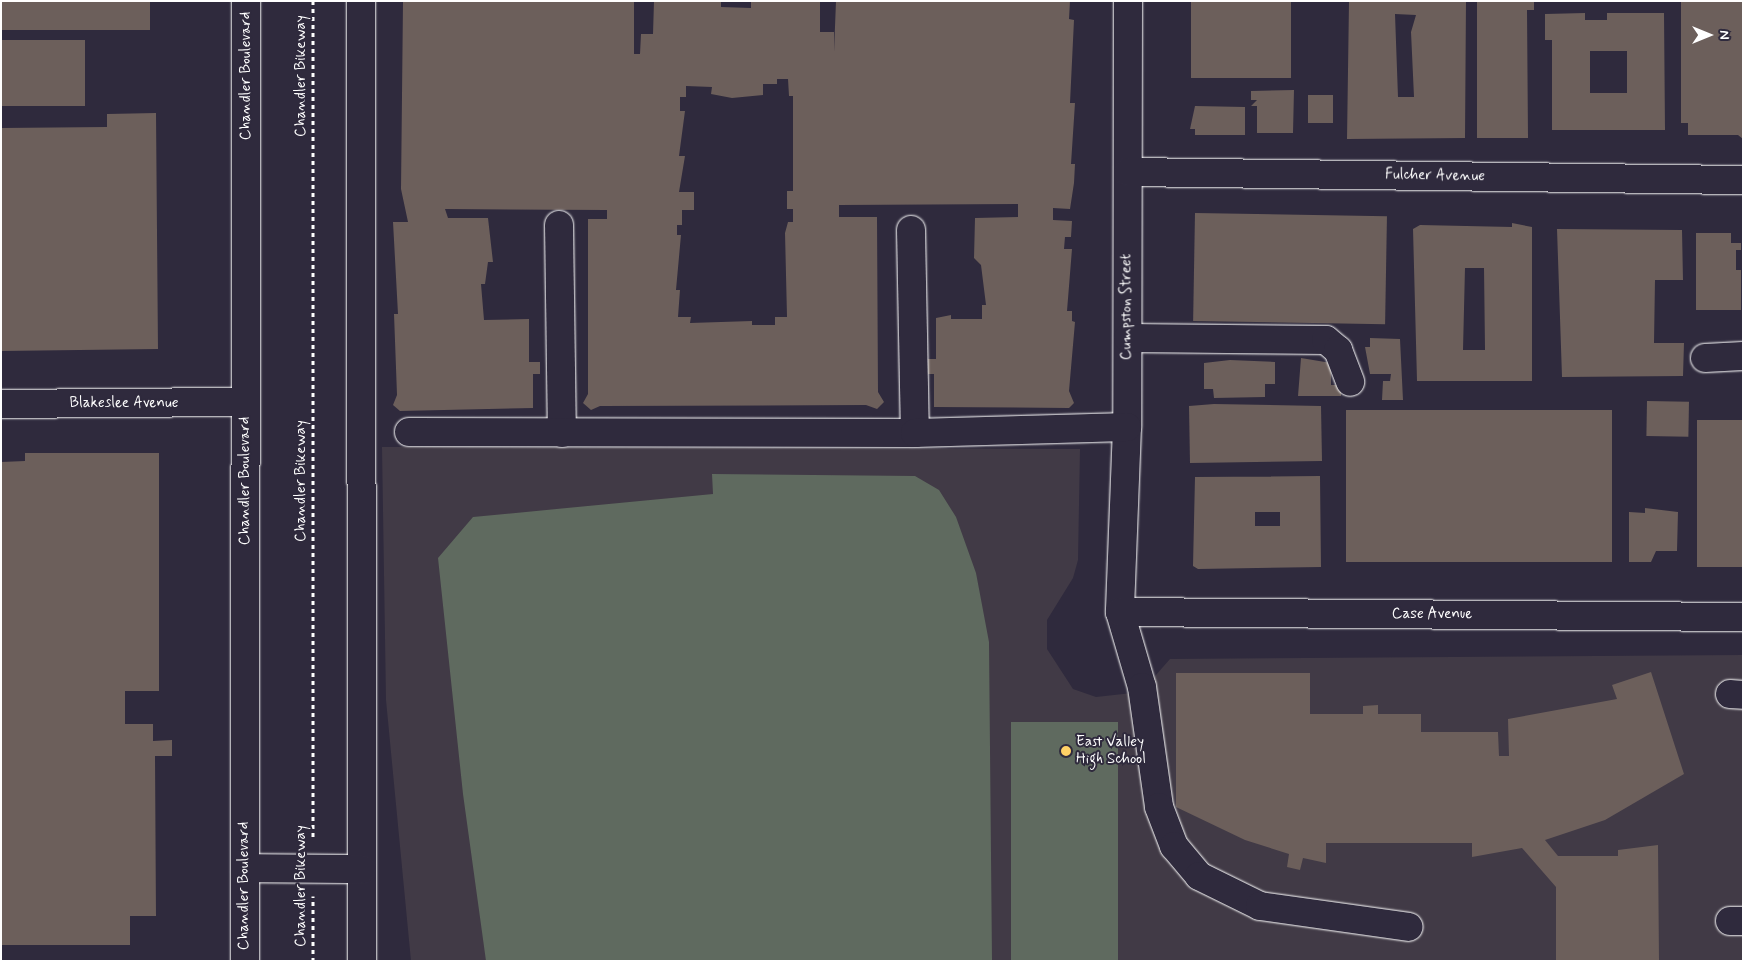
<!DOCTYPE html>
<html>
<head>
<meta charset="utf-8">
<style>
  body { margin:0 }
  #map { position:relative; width:1744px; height:962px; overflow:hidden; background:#2f2a3d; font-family:Mynerve,sans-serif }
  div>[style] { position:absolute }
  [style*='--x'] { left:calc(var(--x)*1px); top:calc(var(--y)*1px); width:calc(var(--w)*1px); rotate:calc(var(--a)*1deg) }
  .built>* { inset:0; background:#413a46 }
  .green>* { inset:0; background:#5f6a5f; transform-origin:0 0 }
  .building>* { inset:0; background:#6c5f5b; transform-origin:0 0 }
  .path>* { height:3px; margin-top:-1.5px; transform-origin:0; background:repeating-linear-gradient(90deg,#fff 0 4px,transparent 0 8px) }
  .roads { filter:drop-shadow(0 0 1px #fff) drop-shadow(0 0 1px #fff) }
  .minor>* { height:28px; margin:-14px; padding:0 14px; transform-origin:14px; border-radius:14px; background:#2f2a3d }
  .dots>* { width:14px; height:14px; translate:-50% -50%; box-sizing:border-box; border:2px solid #2f2a3d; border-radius:50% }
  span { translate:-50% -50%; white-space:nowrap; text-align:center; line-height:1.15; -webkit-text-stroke:4px #2f2a3d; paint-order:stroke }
  .street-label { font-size:15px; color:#fff }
  .poi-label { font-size:15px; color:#fff }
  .left { translate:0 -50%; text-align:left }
  .frame { position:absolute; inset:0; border:2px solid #fff; pointer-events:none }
  .north { position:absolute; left:1684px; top:10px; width:50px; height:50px; -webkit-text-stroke:4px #2f2a3d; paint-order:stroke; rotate:90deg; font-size:14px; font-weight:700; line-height:20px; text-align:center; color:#fff }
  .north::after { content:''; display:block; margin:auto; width:18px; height:22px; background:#fff; clip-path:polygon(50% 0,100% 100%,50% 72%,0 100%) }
</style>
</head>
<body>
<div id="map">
  <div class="built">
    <i style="clip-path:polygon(382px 447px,1080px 449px,1078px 560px,1073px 578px,1047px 620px,1047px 649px,1073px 689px,1096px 697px,1141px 692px,1170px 659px,1743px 655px,1743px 961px,411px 961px,386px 700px)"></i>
  </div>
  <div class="green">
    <i style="clip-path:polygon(712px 474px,915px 476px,939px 490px,956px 517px,976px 573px,989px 642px,992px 961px,486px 961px,463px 794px,438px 558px,473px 517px,713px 494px)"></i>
    <i style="left:1118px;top:722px;width:239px;height:107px;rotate:90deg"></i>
  </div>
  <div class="building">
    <i style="left:1px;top:1px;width:149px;height:29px"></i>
    <i style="clip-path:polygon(evenodd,403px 1px,634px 1px,634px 54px,640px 54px,641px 34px,653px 34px,654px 1px,721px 1px,721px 7px,751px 8px,751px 1px,820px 1px,820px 32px,834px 32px,834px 52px,836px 1px,1070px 1px,1069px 19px,1074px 20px,1070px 103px,1075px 103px,1071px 164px,1075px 164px,1074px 183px,1070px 209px,1053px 208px,1053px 220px,1072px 221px,1071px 237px,1065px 237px,1064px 249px,1072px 249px,1067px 311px,1072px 311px,1072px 321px,1075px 322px,1069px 391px,1074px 403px,1069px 408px,934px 407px,934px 374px,926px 374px,926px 359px,936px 359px,936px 318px,951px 315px,951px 319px,982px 319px,982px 305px,986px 305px,981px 265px,974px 258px,975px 218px,1018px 217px,1018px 204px,839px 205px,839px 217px,877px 217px,878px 392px,884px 402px,877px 409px,866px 405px,600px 406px,591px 410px,583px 403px,588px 394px,588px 219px,607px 219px,607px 210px,445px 209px,448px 218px,488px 218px,493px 262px,488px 262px,485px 284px,481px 284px,484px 320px,529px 319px,529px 362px,540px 362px,540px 374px,533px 374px,533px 408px,400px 411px,393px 405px,397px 395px,394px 314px,398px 314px,393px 222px,408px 222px,401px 189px,403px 1px,777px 79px,788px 79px,789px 96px,793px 96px,793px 191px,787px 191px,787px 209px,793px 209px,793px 222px,788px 222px,785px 233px,787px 317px,775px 317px,775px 325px,752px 325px,752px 321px,690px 323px,691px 317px,678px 317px,680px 290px,676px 290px,681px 235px,677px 235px,677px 225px,682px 225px,682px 210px,694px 210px,694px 192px,679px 192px,685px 156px,679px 156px,685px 111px,680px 111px,680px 97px,686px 97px,686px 86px,712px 87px,711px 94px,732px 98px,763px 95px,763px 84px,777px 84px,777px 79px)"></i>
    <i style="left:1191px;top:1px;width:100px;height:77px"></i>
    <i style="clip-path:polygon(evenodd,1349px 1px,1466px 1px,1465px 138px,1347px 139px,1349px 1px,1395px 14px,1416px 15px,1411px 32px,1414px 97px,1398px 97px,1395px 14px)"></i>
    <i style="clip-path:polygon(1477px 1px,1534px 1px,1534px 10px,1527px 10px,1528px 138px,1477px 138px)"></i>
    <i style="clip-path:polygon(1681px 1px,1743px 1px,1743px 139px,1738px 135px,1688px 135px,1688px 123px,1681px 123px)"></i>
    <i style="clip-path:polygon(evenodd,1585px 13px,1585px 20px,1607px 20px,1607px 13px,1664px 13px,1665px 130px,1552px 130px,1552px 40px,1545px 40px,1545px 14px,1585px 13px,1590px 51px,1627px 51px,1627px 93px,1590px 93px,1590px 51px)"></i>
    <i style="left:1px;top:40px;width:84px;height:66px"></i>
    <i style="clip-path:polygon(1294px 90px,1293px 133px,1257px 133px,1257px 106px,1251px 106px,1257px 100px,1251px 100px,1251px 91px)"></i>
    <i style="left:1308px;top:95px;width:25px;height:28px"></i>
    <i style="clip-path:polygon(1195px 106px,1245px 107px,1245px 135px,1195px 135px,1195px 129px,1190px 129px)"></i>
    <i style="clip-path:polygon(156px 113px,158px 349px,1px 351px,1px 128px,107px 127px,107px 114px)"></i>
    <i style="left:1195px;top:213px;width:192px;height:108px;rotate:1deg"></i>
    <i style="clip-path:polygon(evenodd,1512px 223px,1532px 227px,1532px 381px,1417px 381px,1413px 229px,1420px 225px,1512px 227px,1512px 223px,1465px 268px,1484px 268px,1485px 350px,1463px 350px,1465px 268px)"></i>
    <i style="clip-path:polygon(1557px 229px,1682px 230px,1683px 280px,1655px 280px,1654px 343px,1684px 343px,1683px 376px,1562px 377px)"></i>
    <i style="clip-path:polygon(1696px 233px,1731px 233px,1731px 243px,1741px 243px,1741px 250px,1736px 250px,1736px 270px,1741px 270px,1741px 310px,1696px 310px)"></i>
    <i style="clip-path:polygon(1370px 338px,1400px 339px,1403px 400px,1382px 400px,1383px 381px,1390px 381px,1391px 374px,1370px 374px,1365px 347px,1370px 347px)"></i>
    <i style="clip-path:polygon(1301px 358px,1331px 363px,1331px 385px,1341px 385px,1341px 396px,1298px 396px)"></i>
    <i style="clip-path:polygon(1230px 360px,1275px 362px,1275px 384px,1265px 384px,1265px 397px,1214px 398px,1213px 389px,1204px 389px,1204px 363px)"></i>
    <i style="left:1647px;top:401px;width:42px;height:35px;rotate:1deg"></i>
    <i style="clip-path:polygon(1214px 404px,1321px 406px,1322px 461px,1190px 463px,1189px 406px)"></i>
    <i style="left:1346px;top:410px;width:266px;height:152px"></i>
    <i style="left:1697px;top:420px;width:46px;height:147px"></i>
    <i style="clip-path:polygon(25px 453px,159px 453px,159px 691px,125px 691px,125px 724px,153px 724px,153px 741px,172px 740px,172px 756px,155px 756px,156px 916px,130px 916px,130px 945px,1px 945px,1px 462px,25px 461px)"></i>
    <i style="clip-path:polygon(evenodd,1320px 476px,1321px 567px,1198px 569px,1193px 566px,1195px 477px,1320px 476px,1255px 512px,1280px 512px,1280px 526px,1255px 526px,1255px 512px)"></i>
    <i style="clip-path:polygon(1645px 508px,1678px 512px,1677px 551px,1656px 551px,1651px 562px,1629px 562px,1629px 512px,1645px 513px)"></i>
    <i style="clip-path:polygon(1651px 672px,1684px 774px,1605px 820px,1545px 840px,1558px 856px,1618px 856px,1618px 850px,1658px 845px,1659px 961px,1556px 961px,1556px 887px,1522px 848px,1472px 857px,1472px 843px,1326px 843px,1326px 863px,1303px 858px,1300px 870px,1287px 867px,1289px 854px,1245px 840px,1176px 807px,1176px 673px,1310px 673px,1310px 714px,1363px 714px,1363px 706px,1378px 705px,1378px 714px,1421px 714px,1421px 732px,1498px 732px,1499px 756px,1509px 756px,1508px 719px,1617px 699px,1612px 685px)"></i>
  </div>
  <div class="path">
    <i style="--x:313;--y:1;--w:839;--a:90"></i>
    <i style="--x:313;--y:961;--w:65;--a:-90"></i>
  </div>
  <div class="roads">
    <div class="minor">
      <i style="--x:361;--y:1;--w:960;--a:89.94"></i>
      <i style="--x:1128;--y:1;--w:426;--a:90.1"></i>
      <i style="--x:1127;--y:427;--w:185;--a:92.2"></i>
      <i style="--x:1120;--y:612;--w:78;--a:73.7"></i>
      <i style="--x:1142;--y:687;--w:121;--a:81.9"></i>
      <i style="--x:1159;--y:807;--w:42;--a:69"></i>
      <i style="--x:1174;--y:846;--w:39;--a:50"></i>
      <i style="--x:1199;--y:876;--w:68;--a:26.2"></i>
      <i style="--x:1260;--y:906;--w:150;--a:8"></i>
      <i style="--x:1128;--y:172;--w:615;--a:0.75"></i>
      <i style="--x:559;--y:225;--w:208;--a:89.2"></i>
      <i style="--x:911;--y:230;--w:203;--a:88.9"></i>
      <i style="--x:1128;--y:338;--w:198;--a:0.6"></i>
      <i style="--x:1326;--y:340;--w:16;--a:40"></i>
      <i style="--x:1338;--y:350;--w:34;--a:69"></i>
      <i style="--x:1705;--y:358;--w:38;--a:-3"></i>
      <i style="--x:1;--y:404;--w:245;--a:-0.5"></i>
      <i style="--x:409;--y:432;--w:506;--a:0.11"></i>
      <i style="--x:915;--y:433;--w:212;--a:-1.6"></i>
      <i style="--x:1120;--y:612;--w:623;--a:0.46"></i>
      <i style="--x:1730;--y:694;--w:13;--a:4"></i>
      <i style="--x:245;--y:868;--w:117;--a:0.5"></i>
      <i style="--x:1730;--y:921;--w:13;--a:0"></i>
      <i style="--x:245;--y:961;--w:960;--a:-89.94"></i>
    </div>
  </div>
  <div class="dots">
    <i style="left:1066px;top:751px;background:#ffd166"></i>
  </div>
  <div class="street-label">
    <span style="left:247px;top:76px;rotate:-90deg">Chandler Boulevard</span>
    <span style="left:302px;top:76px;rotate:-90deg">Chandler Bikeway</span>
    <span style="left:1435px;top:176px;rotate:1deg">Fulcher Avenue</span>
    <span style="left:1127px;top:307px;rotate:-90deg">Cumpston Street</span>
    <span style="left:124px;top:404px">Blakeslee Avenue</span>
    <span style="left:246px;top:481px;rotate:-90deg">Chandler Boulevard</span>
    <span style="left:302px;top:481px;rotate:-90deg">Chandler Bikeway</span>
    <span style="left:1432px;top:615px">Case Avenue</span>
    <span style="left:245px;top:886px;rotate:-90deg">Chandler Boulevard</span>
    <span style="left:302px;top:886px;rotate:-90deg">Chandler Bikeway</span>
  </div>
  <div class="poi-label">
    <span class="left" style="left:1076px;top:751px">East Valley<br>High School</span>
  </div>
  <div class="frame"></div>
  <div class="north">N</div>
</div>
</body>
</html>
